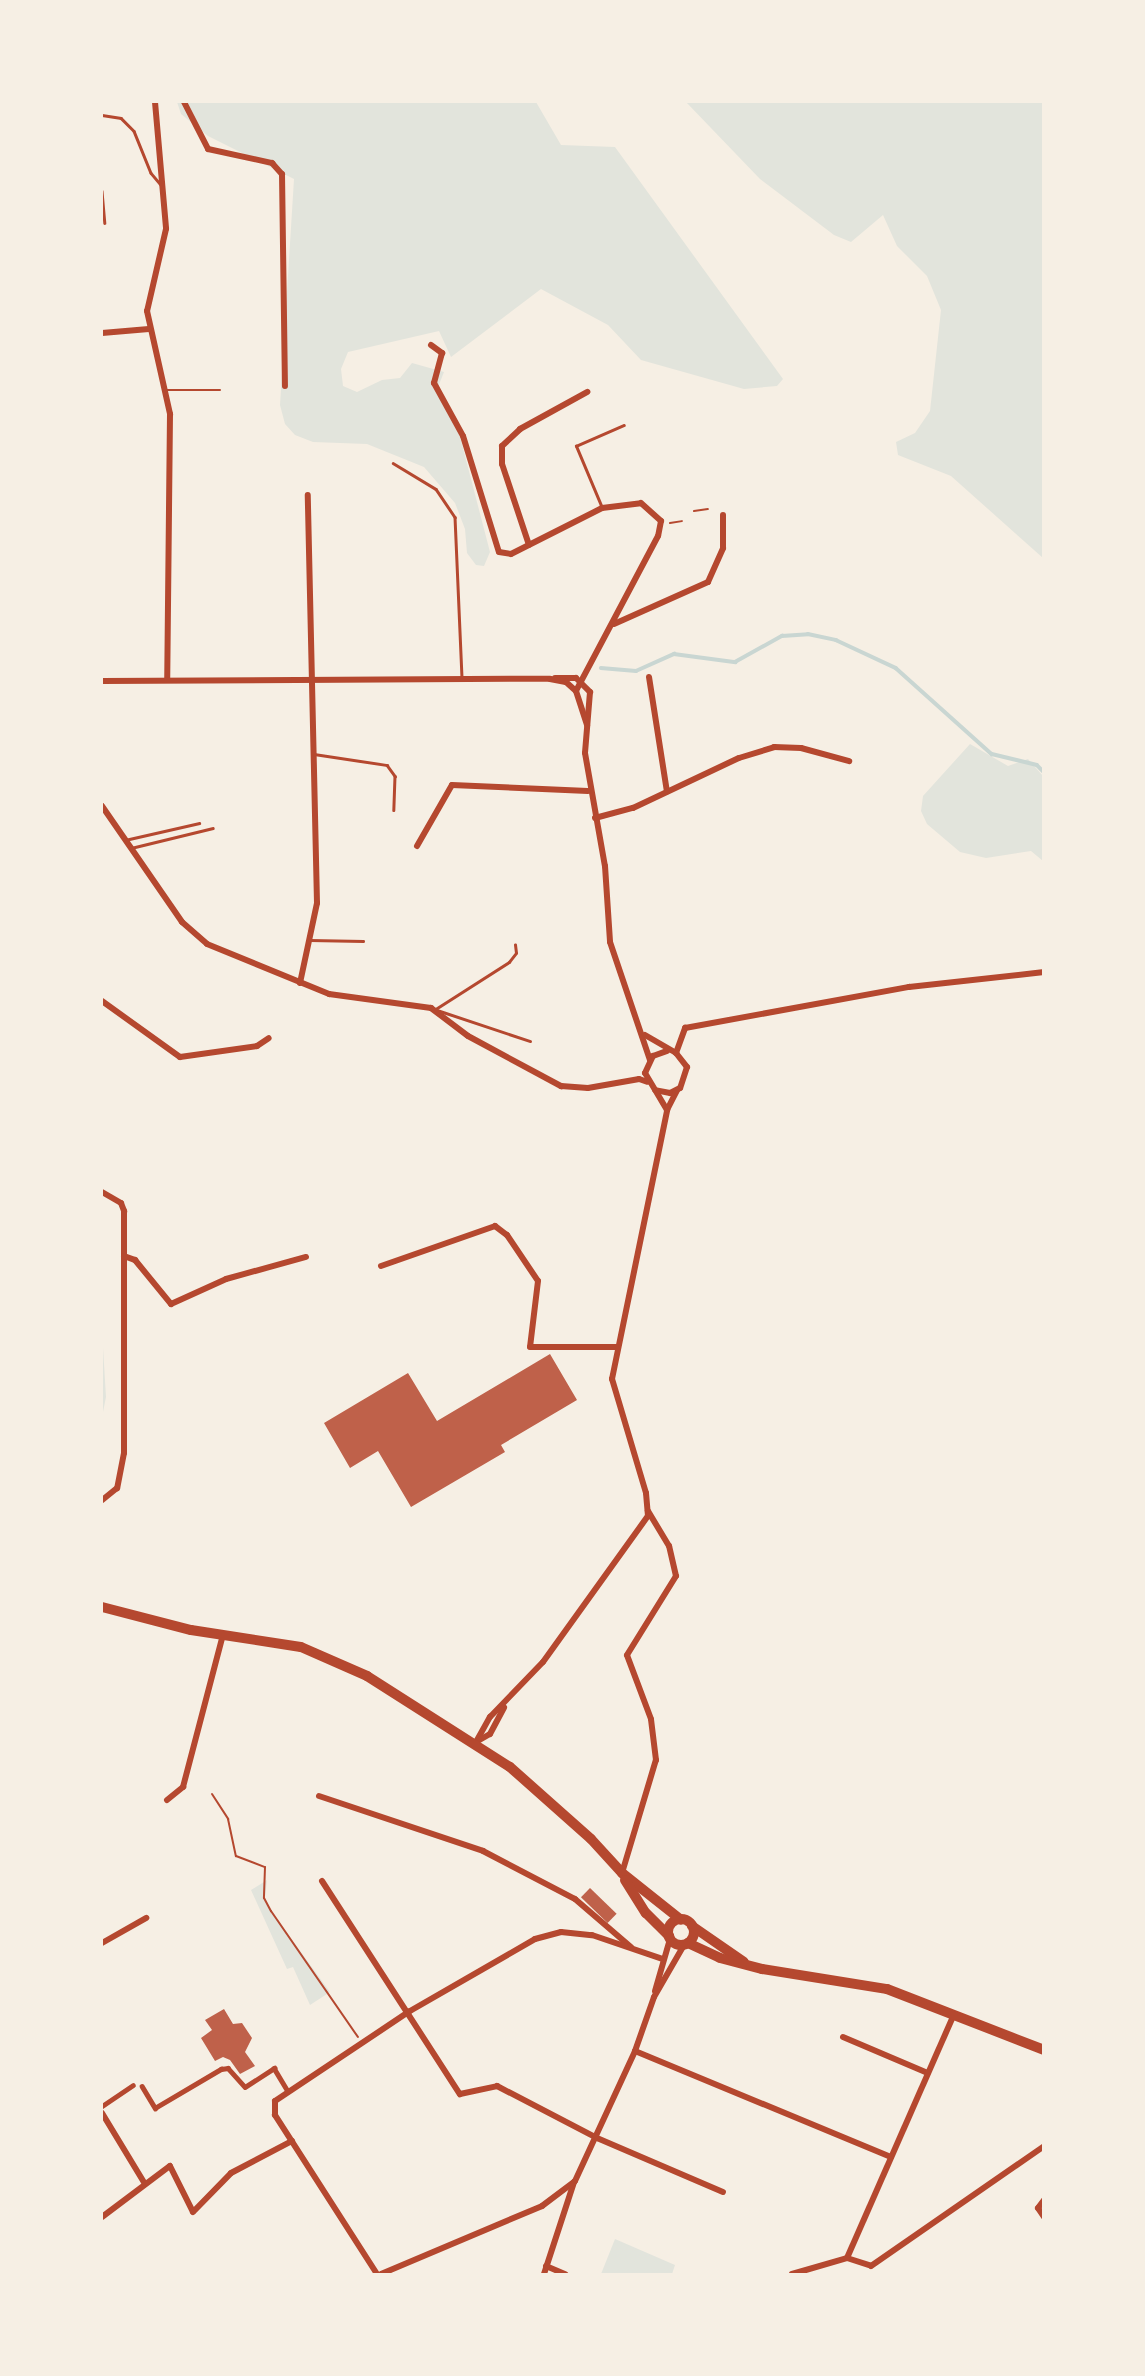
<!DOCTYPE html>
<html>
<head>
<meta charset="utf-8">
<style>
  body { margin:0 }
  #map { position:relative; width:1145px; height:2376px; overflow:hidden; background:#f6efe4; font-family:Manrope,sans-serif }
  div>[style] { position:absolute }
  [style*='--x'] { left:calc(var(--x)*1px); top:calc(var(--y)*1px); width:calc(var(--w)*1px); rotate:calc(var(--a)*1deg) }
  .green>* { inset:0; background:#e2e4dc }
  .stream>* { height:3.5px; margin:-1.75px; padding:0 1.75px; transform-origin:1.75px; border-radius:1.75px; background:#c9d6d2 }
  .building>* { inset:0; background:#bf614a; transform-origin:0 0 }
  .path>* { height:2px; margin:-1px; padding:0 1px; transform-origin:1px; border-radius:1px; background:#b5482f }
  .service>* { height:2.5px; margin:-1.25px; padding:0 1.25px; transform-origin:1.25px; border-radius:1.25px; background:#b5482f }
  .pedestrian>* { height:4.5px; margin:-2.25px; padding:0 2.25px; transform-origin:2.25px; border-radius:2.25px; background:#b5482f }
  .minor>* { height:6px; margin:-3px; padding:0 3px; transform-origin:3px; border-radius:3px; background:#b5482f }
  .primary>* { height:10px; margin:-5px; padding:0 5px; transform-origin:5px; border-radius:5px; background:#b5482f }
  .primary>.ring { margin:-5px; padding:0; box-sizing:content-box; background:none; border:10px solid #b5482f; border-radius:50% }
  span { translate:-50% -50%; white-space:nowrap; text-align:center; line-height:1.15; -webkit-text-stroke:5px #f6efe4; paint-order:stroke }
  .frame { position:absolute; inset:0; border:103px solid #f6efe4; pointer-events:none }
</style>
</head>
<body>
<div id="map">
  <div class="green">
    <i style="clip-path:polygon(177px 102px,536px 102px,561px 145px,615px 147px,783px 379px,777px 386px,744px 389px,641px 360px,608px 325px,541px 289px,451px 357px,439px 331px,348px 352px,341px 369px,343px 386px,357px 392px,382px 380px,400px 378px,412px 363px,444px 372px,436px 392px,458px 429px,490px 552px,484px 566px,476px 565px,467px 553px,465px 529px,455px 503px,424px 467px,367px 444px,313px 442px,295px 435px,285px 424px,280px 405px,294px 179px,208px 136px,181px 114px)"></i>
    <i style="clip-path:polygon(686px 102px,1043px 102px,1043px 558px,951px 476px,898px 455px,896px 442px,915px 433px,930px 411px,941px 310px,927px 276px,897px 246px,883px 215px,851px 242px,834px 235px,760px 179px)"></i>
    <i style="clip-path:polygon(970px 744px,1008px 766px,1028px 759px,1043px 776px,1043px 861px,1031px 851px,986px 858px,960px 852px,927px 824px,921px 811px,923px 796px)"></i>
    <i style="clip-path:polygon(102px 1331px,106px 1397px,102px 1417px)"></i>
    <i style="clip-path:polygon(267px 1880px,265px 1898px,271px 1911px,330px 1992px,310px 2005px,293px 1967px,287px 1969px,251px 1890px)"></i>
    <i style="clip-path:polygon(615px 2239px,675px 2265px,672px 2274px,601px 2274px)"></i>
  </div>
  <div class="stream">
    <i style="--x:601;--y:668;--w:35;--a:5"></i>
    <i style="--x:636;--y:671;--w:42;--a:-24.1"></i>
    <i style="--x:674;--y:654;--w:62;--a:7.5"></i>
    <i style="--x:735;--y:662;--w:54;--a:-29"></i>
    <i style="--x:782;--y:636;--w:26;--a:-4"></i>
    <i style="--x:808;--y:634;--w:29;--a:12"></i>
    <i style="--x:836;--y:640;--w:66;--a:25"></i>
    <i style="--x:896;--y:668;--w:129;--a:41.9"></i>
    <i style="--x:992;--y:754;--w:46;--a:13.7"></i>
    <i style="--x:1037;--y:765;--w:10;--a:45"></i>
  </div>
  <div class="building">
    <i style="clip-path:polygon(550px 1354px,577px 1400px,501px 1445px,505px 1452px,411px 1507px,378px 1451px,350px 1468px,324px 1423px,408px 1373px,437px 1421px)"></i>
    <i style="left:590px;top:1888px;width:37px;height:13px;rotate:44deg"></i>
    <i style="clip-path:polygon(224px 2009px,233px 2024px,242px 2023px,252px 2038px,245px 2052px,255px 2066px,240px 2074px,230px 2060px,223px 2057px,215px 2061px,201px 2038px,212px 2030px,205px 2020px)"></i>
  </div>
  <div class="path">
    <i style="--x:694;--y:511;--w:14;--a:-8"></i>
    <i style="--x:670;--y:523;--w:12;--a:-9"></i>
    <i style="--x:212;--y:1794;--w:30;--a:57"></i>
    <i style="--x:228;--y:1819;--w:38;--a:78"></i>
    <i style="--x:236;--y:1856;--w:31;--a:21"></i>
    <i style="--x:265;--y:1867;--w:31;--a:92"></i>
    <i style="--x:264;--y:1898;--w:15;--a:62"></i>
    <i style="--x:271;--y:1911;--w:153;--a:55.4"></i>
  </div>
  <div class="service">
    <i style="--x:102;--y:115;--w:19;--a:9"></i>
    <i style="--x:121;--y:118;--w:18;--a:45"></i>
    <i style="--x:134;--y:131;--w:45;--a:68"></i>
    <i style="--x:151;--y:173;--w:17;--a:50"></i>
    <i style="--x:102;--y:191;--w:32;--a:85"></i>
    <i style="--x:167;--y:390;--w:53;--a:0"></i>
    <i style="--x:393;--y:463;--w:50;--a:31.2"></i>
    <i style="--x:436;--y:489;--w:34;--a:56"></i>
    <i style="--x:455;--y:517;--w:162;--a:87.5"></i>
    <i style="--x:602;--y:508;--w:67;--a:-112.8"></i>
    <i style="--x:576;--y:446;--w:52;--a:-23.6"></i>
    <i style="--x:314;--y:754;--w:74;--a:8.6"></i>
    <i style="--x:387;--y:765;--w:14;--a:54"></i>
    <i style="--x:395;--y:776;--w:34;--a:92"></i>
    <i style="--x:125;--y:840;--w:76;--a:-12.9"></i>
    <i style="--x:131;--y:848;--w:84;--a:-13.7"></i>
    <i style="--x:310;--y:940;--w:53;--a:1.1"></i>
    <i style="--x:434;--y:1010;--w:89;--a:-32.6"></i>
    <i style="--x:509;--y:962;--w:11;--a:-52"></i>
    <i style="--x:516;--y:953;--w:8;--a:-97"></i>
    <i style="--x:437;--y:1010;--w:98;--a:18.4"></i>
  </div>
  <div class="pedestrian">
    <i style="--x:142;--y:2086;--w:26;--a:59"></i>
    <i style="--x:155;--y:2108;--w:77;--a:-30.6"></i>
    <i style="--x:221;--y:2069;--w:7;--a:-8"></i>
    <i style="--x:228;--y:2068;--w:25;--a:48"></i>
    <i style="--x:245;--y:2087;--w:35;--a:-33"></i>
    <i style="--x:274;--y:2068;--w:27;--a:59"></i>
    <i style="--x:102;--y:2106;--w:37;--a:-34"></i>
  </div>
  <div class="minor">
    <i style="--x:155;--y:102;--w:127;--a:85"></i>
    <i style="--x:166;--y:229;--w:84;--a:103"></i>
    <i style="--x:147;--y:311;--w:106;--a:77.4"></i>
    <i style="--x:170;--y:414;--w:266;--a:90.6"></i>
    <i style="--x:184;--y:102;--w:53;--a:62.9"></i>
    <i style="--x:208;--y:149;--w:66;--a:12.3"></i>
    <i style="--x:272;--y:163;--w:15;--a:48"></i>
    <i style="--x:282;--y:174;--w:212;--a:89.2"></i>
    <i style="--x:102;--y:333;--w:47;--a:-4.9"></i>
    <i style="--x:431;--y:345;--w:14;--a:36"></i>
    <i style="--x:442;--y:353;--w:31;--a:105"></i>
    <i style="--x:434;--y:383;--w:60;--a:61.3"></i>
    <i style="--x:463;--y:436;--w:121;--a:72.8"></i>
    <i style="--x:499;--y:552;--w:12;--a:9"></i>
    <i style="--x:511;--y:554;--w:102;--a:-26.8"></i>
    <i style="--x:602;--y:508;--w:39;--a:-7"></i>
    <i style="--x:641;--y:503;--w:27;--a:42"></i>
    <i style="--x:661;--y:521;--w:15;--a:101"></i>
    <i style="--x:658;--y:536;--w:175;--a:117.9"></i>
    <i style="--x:529;--y:545;--w:85;--a:-108.4"></i>
    <i style="--x:502;--y:464;--w:18;--a:-90"></i>
    <i style="--x:502;--y:446;--w:25;--a:-43"></i>
    <i style="--x:520;--y:429;--w:77;--a:-28.9"></i>
    <i style="--x:614;--y:624;--w:103;--a:-24.1"></i>
    <i style="--x:708;--y:582;--w:37;--a:-66"></i>
    <i style="--x:723;--y:548;--w:33;--a:-90"></i>
    <i style="--x:649;--y:677;--w:116;--a:81.1"></i>
    <i style="--x:555;--y:678;--w:21;--a:0"></i>
    <i style="--x:576;--y:678;--w:20;--a:45"></i>
    <i style="--x:590;--y:692;--w:61;--a:94.7"></i>
    <i style="--x:585;--y:753;--w:115;--a:80"></i>
    <i style="--x:605;--y:866;--w:76;--a:86.2"></i>
    <i style="--x:610;--y:942;--w:125;--a:71.3"></i>
    <i style="--x:102;--y:681;--w:448;--a:-0.3"></i>
    <i style="--x:550;--y:679;--w:16;--a:11"></i>
    <i style="--x:566;--y:682;--w:13;--a:42"></i>
    <i style="--x:576;--y:691;--w:36;--a:72"></i>
    <i style="--x:102;--y:806;--w:141;--a:55.4"></i>
    <i style="--x:182;--y:922;--w:33;--a:41"></i>
    <i style="--x:207;--y:944;--w:132;--a:22.3"></i>
    <i style="--x:329;--y:994;--w:103;--a:7.8"></i>
    <i style="--x:431;--y:1008;--w:46;--a:37.1"></i>
    <i style="--x:468;--y:1036;--w:106;--a:28.3"></i>
    <i style="--x:561;--y:1086;--w:27;--a:4"></i>
    <i style="--x:588;--y:1088;--w:52;--a:-10"></i>
    <i style="--x:639;--y:1079;--w:9;--a:18"></i>
    <i style="--x:595;--y:818;--w:39;--a:-15"></i>
    <i style="--x:633;--y:808;--w:117;--a:-25.3"></i>
    <i style="--x:739;--y:758;--w:37;--a:-17"></i>
    <i style="--x:774;--y:747;--w:27;--a:2"></i>
    <i style="--x:801;--y:748;--w:50;--a:15.2"></i>
    <i style="--x:417;--y:846;--w:70;--a:-60.2"></i>
    <i style="--x:452;--y:785;--w:136;--a:2.5"></i>
    <i style="--x:300;--y:983;--w:82;--a:-78"></i>
    <i style="--x:317;--y:903;--w:408;--a:-91.3"></i>
    <i style="--x:102;--y:1001;--w:96;--a:35.7"></i>
    <i style="--x:180;--y:1057;--w:78;--a:-8.1"></i>
    <i style="--x:257;--y:1046;--w:14;--a:-34"></i>
    <i style="--x:645;--y:1035;--w:36;--a:30"></i>
    <i style="--x:676;--y:1053;--w:18;--a:52"></i>
    <i style="--x:687;--y:1067;--w:22;--a:108"></i>
    <i style="--x:680;--y:1088;--w:11;--a:153"></i>
    <i style="--x:670;--y:1093;--w:15;--a:-169"></i>
    <i style="--x:676;--y:1053;--w:27;--a:-70"></i>
    <i style="--x:685;--y:1028;--w:228;--a:-10.4"></i>
    <i style="--x:909;--y:987;--w:136;--a:-6.3"></i>
    <i style="--x:667;--y:1110;--w:43;--a:-120.7"></i>
    <i style="--x:645;--y:1073;--w:19;--a:-65"></i>
    <i style="--x:653;--y:1056;--w:15;--a:-20"></i>
    <i style="--x:102;--y:1192;--w:22;--a:30"></i>
    <i style="--x:121;--y:1203;--w:9;--a:69"></i>
    <i style="--x:124;--y:1211;--w:242;--a:90"></i>
    <i style="--x:124;--y:1453;--w:36;--a:101"></i>
    <i style="--x:117;--y:1488;--w:19;--a:141"></i>
    <i style="--x:124;--y:1256;--w:12;--a:20"></i>
    <i style="--x:135;--y:1260;--w:57;--a:50.7"></i>
    <i style="--x:171;--y:1304;--w:60;--a:-24.4"></i>
    <i style="--x:226;--y:1279;--w:83;--a:-15.4"></i>
    <i style="--x:381;--y:1266;--w:121;--a:-19.3"></i>
    <i style="--x:495;--y:1226;--w:15;--a:37"></i>
    <i style="--x:507;--y:1235;--w:55;--a:56"></i>
    <i style="--x:538;--y:1281;--w:66;--a:96.9"></i>
    <i style="--x:530;--y:1347;--w:88;--a:0"></i>
    <i style="--x:476;--y:1742;--w:29;--a:-61"></i>
    <i style="--x:490;--y:1717;--w:76;--a:-46.1"></i>
    <i style="--x:543;--y:1662;--w:180;--a:-54.3"></i>
    <i style="--x:648;--y:1516;--w:23;--a:-95"></i>
    <i style="--x:646;--y:1493;--w:119;--a:-106.6"></i>
    <i style="--x:612;--y:1379;--w:275;--a:-78.4"></i>
    <i style="--x:667;--y:1110;--w:22;--a:-63"></i>
    <i style="--x:476;--y:1742;--w:16;--a:-30"></i>
    <i style="--x:490;--y:1734;--w:30;--a:-62"></i>
    <i style="--x:319;--y:1796;--w:173;--a:18.5"></i>
    <i style="--x:483;--y:1851;--w:104;--a:27.6"></i>
    <i style="--x:575;--y:1899;--w:74;--a:40.6"></i>
    <i style="--x:167;--y:1800;--w:21;--a:-39"></i>
    <i style="--x:183;--y:1787;--w:158;--a:-75.3"></i>
    <i style="--x:622;--y:1873;--w:118;--a:-73.3"></i>
    <i style="--x:656;--y:1760;--w:41;--a:-97"></i>
    <i style="--x:651;--y:1719;--w:68;--a:-110.6"></i>
    <i style="--x:627;--y:1655;--w:93;--a:-58.2"></i>
    <i style="--x:676;--y:1576;--w:31;--a:-103"></i>
    <i style="--x:669;--y:1546;--w:41;--a:-121"></i>
    <i style="--x:322;--y:1881;--w:254;--a:57.1"></i>
    <i style="--x:460;--y:2094;--w:38;--a:-12"></i>
    <i style="--x:497;--y:2086;--w:113;--a:27.5"></i>
    <i style="--x:597;--y:2138;--w:137;--a:23.2"></i>
    <i style="--x:102;--y:1943;--w:51;--a:-29.6"></i>
    <i style="--x:655;--y:1991;--w:54;--a:-73.9"></i>
    <i style="--x:843;--y:2037;--w:92;--a:23"></i>
    <i style="--x:635;--y:2051;--w:277;--a:22.5"></i>
    <i style="--x:102;--y:2113;--w:83;--a:58.8"></i>
    <i style="--x:1044;--y:2200;--w:10;--a:127"></i>
    <i style="--x:1038;--y:2208;--w:11;--a:56"></i>
    <i style="--x:102;--y:2217;--w:85;--a:-36.9"></i>
    <i style="--x:170;--y:2166;--w:51;--a:63.4"></i>
    <i style="--x:193;--y:2212;--w:54;--a:-45.7"></i>
    <i style="--x:231;--y:2173;--w:69;--a:-27.7"></i>
    <i style="--x:847;--y:2258;--w:266;--a:-66.3"></i>
    <i style="--x:847;--y:2258;--w:25;--a:18"></i>
    <i style="--x:871;--y:2266;--w:211;--a:-34.7"></i>
    <i style="--x:546;--y:2266;--w:21;--a:23"></i>
    <i style="--x:377;--y:2274;--w:189;--a:-122.7"></i>
    <i style="--x:275;--y:2115;--w:14;--a:-90"></i>
    <i style="--x:275;--y:2101;--w:162;--a:-33.7"></i>
    <i style="--x:410;--y:2011;--w:144;--a:-29.9"></i>
    <i style="--x:535;--y:1939;--w:27;--a:-15"></i>
    <i style="--x:561;--y:1932;--w:31;--a:6"></i>
    <i style="--x:592;--y:1935;--w:75;--a:18.7"></i>
    <i style="--x:381;--y:2274;--w:175;--a:-22.9"></i>
    <i style="--x:542;--y:2206;--w:41;--a:-37.1"></i>
    <i style="--x:575;--y:2181;--w:143;--a:-65.2"></i>
    <i style="--x:635;--y:2051;--w:57;--a:-70.6"></i>
    <i style="--x:654;--y:1997;--w:60;--a:-60"></i>
    <i style="--x:544;--y:2274;--w:97;--a:-71.9"></i>
    <i style="--x:792;--y:2274;--w:57;--a:-16.2"></i>
  </div>
  <div class="primary">
    <i style="--x:102;--y:1607;--w:92;--a:14.5"></i>
    <i style="--x:191;--y:1630;--w:111;--a:8.8"></i>
    <i style="--x:301;--y:1647;--w:72;--a:23.7"></i>
    <i style="--x:367;--y:1676;--w:169;--a:32.5"></i>
    <i style="--x:510;--y:1767;--w:108;--a:41.6"></i>
    <i style="--x:591;--y:1839;--w:46;--a:47.6"></i>
    <i style="--x:622;--y:1873;--w:75;--a:38.5"></i>
    <i style="--x:625;--y:1880;--w:39;--a:58"></i>
    <i style="--x:646;--y:1913;--w:33;--a:45"></i>
    <i class="ring" style="left:668px;top:1919px;width:16px;height:16px"></i>
    <i style="--x:692;--y:1926;--w:63;--a:34.7"></i>
    <i style="--x:688;--y:1943;--w:35;--a:25"></i>
    <i style="--x:720;--y:1958;--w:43;--a:14.7"></i>
    <i style="--x:762;--y:1969;--w:127;--a:9.1"></i>
    <i style="--x:887;--y:1989;--w:168;--a:21.2"></i>
  </div>
  <div class="frame"></div>
</div>
</body>
</html>
